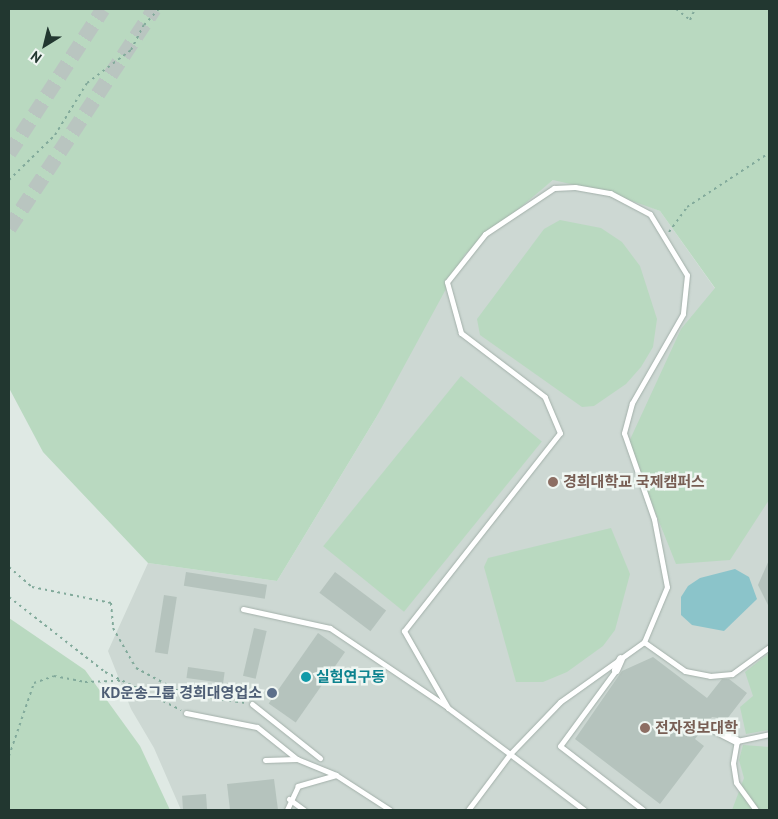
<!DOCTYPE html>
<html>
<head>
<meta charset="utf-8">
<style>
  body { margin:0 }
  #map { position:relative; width:778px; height:819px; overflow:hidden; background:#dfe9e4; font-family:"PT Sans","Noto Sans KR",sans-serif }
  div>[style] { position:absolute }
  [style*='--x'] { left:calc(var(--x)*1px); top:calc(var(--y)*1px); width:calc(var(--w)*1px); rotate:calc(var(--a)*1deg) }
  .built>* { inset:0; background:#cdd8d3 }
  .green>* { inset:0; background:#b9d9c0; transform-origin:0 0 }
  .water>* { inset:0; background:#8bc4ca }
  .building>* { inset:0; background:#b5c3bd; transform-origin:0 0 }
  .trunk-tunnel>* { height:15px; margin-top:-7.5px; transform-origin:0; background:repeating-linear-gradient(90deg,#b9c5c0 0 15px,transparent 0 23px) }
  .path>* { height:2px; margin-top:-1px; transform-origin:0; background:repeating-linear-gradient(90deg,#82aa9b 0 2.5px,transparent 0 6.5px) }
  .roads { filter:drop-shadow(0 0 1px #a3b0aa) drop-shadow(0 0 1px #a3b0aa) }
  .service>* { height:5px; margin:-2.5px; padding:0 2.5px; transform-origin:2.5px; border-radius:2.5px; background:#fff }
  .pedestrian>* { height:8px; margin:-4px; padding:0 4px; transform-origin:4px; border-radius:4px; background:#fff }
  .dots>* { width:14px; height:14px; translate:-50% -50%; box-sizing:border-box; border:2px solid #eff6f2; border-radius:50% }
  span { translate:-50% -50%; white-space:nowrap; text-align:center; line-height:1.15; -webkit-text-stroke:5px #eff6f2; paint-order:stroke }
  .education-label { font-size:15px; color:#785e54; font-weight:700 }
  .left { translate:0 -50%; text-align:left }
  .culture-label { font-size:15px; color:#0d838f; font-weight:700 }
  .service-label { font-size:15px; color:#4e5e75; font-weight:700 }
  .right { translate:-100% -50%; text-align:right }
  .frame { position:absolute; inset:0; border:10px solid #223730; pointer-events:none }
  .north { position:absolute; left:20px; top:20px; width:50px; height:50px; -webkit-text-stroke:4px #eff6f2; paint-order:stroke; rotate:216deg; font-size:14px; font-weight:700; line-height:20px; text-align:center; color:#223730 }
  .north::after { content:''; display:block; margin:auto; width:18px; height:22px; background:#223730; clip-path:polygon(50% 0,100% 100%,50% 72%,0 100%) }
</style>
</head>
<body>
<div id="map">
  <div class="built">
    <i style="clip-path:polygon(570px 174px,660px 211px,721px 297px,769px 457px,769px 810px,181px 810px,154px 748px,131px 709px,108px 651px,148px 563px,277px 581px,377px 416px,452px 258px,553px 180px)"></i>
  </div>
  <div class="green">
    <i style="clip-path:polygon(9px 9px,769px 9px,769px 500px,730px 560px,676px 564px,628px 444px,681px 329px,715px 288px,660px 211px,610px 193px,553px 180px,465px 254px,377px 416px,277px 581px,148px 563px,43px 452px,9px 388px)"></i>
    <i style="clip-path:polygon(560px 220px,601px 228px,622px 242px,640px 266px,657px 319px,653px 347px,641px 367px,626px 384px,594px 406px,582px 407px,480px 335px,477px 319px,544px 229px)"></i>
    <i style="left:461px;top:376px;width:104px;height:219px;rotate:39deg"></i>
    <i style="clip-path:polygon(611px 528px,630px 574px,615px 630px,603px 646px,567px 672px,543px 682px,516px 682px,484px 567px,488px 558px)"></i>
    <i style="clip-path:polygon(9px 618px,85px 670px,140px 746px,170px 810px,9px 810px)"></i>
    <i style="clip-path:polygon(769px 653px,769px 730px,746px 734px,740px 707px,753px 696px,745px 672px)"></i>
    <i style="clip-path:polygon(743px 745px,769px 747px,769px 810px,732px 810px,744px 778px,739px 760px)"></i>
  </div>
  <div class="water">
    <i style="clip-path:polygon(735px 569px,749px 577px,757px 599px,724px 631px,692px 625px,681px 615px,681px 597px,688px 586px,700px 578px)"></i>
  </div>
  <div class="building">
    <i style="clip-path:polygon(769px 560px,769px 607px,758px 585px)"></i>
    <i style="left:186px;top:572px;width:82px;height:14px;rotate:9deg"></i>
    <i style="left:335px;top:572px;width:64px;height:26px;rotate:37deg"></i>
    <i style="left:164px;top:595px;width:13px;height:58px;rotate:9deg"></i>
    <i style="left:254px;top:628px;width:13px;height:49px;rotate:13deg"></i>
    <i style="left:318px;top:633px;width:33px;height:86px;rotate:35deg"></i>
    <i style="clip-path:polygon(653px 657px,707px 698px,722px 679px,729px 679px,747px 693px,727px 719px,712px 717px,695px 739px,704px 746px,660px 804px,575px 739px,622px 671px)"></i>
    <i style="left:188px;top:667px;width:37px;height:11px;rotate:8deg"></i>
    <i style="clip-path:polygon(274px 779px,278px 810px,230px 810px,227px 784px)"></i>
    <i style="left:206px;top:794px;width:16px;height:24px;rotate:86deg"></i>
  </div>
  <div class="trunk-tunnel">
    <i style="--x:9;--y:153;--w:172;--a:-56.9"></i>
    <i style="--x:9;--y:228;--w:263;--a:-56.5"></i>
  </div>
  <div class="path">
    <i style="--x:676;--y:9;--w:18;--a:38"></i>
    <i style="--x:690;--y:20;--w:12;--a:-66"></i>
    <i style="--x:9;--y:180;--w:64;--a:-44.4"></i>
    <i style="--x:55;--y:135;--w:61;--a:-58.4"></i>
    <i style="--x:87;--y:83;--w:55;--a:-36.9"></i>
    <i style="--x:131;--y:50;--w:28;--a:-63"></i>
    <i style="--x:144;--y:25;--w:22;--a:-47"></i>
    <i style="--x:669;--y:232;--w:31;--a:-54"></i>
    <i style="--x:687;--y:207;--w:98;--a:-33.4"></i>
    <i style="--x:9;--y:567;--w:30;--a:41"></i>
    <i style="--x:32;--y:587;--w:81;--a:11.4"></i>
    <i style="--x:111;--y:603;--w:25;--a:85"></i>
    <i style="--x:113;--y:628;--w:46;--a:60.1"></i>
    <i style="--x:136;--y:668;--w:55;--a:28.4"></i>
    <i style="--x:184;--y:694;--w:62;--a:8.4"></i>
    <i style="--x:9;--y:597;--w:122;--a:38"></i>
    <i style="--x:105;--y:672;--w:85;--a:26.6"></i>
    <i style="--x:9;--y:756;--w:77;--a:-71.1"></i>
    <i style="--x:34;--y:683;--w:21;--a:-19"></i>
    <i style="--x:54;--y:676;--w:32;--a:11"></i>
    <i style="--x:85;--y:682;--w:36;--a:-2"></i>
  </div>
  <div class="roads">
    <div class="service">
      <i style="--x:575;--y:187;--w:36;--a:10"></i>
      <i style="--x:610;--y:193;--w:45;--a:27.7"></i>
      <i style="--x:650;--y:214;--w:71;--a:58.8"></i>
      <i style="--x:687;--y:275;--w:39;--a:96"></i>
      <i style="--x:683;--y:314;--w:103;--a:119.8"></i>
      <i style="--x:632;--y:403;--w:31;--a:105"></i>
      <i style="--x:624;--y:433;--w:91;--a:70.8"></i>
      <i style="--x:654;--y:519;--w:69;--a:79.2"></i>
      <i style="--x:667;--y:587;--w:60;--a:112.7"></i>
      <i style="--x:644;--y:642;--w:103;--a:144.5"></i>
      <i style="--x:560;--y:702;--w:72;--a:133.9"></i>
      <i style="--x:510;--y:754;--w:77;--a:-143.4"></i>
      <i style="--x:448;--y:708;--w:89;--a:-119.7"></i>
      <i style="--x:404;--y:631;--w:252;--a:-51.8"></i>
      <i style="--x:560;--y:433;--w:39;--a:-113"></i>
      <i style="--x:545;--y:397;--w:106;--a:-142.7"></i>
      <i style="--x:461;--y:333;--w:53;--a:-105.4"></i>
      <i style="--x:447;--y:282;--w:61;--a:-51.6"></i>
      <i style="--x:485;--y:234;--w:83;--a:-33.7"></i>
      <i style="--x:554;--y:188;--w:21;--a:-3"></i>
      <i style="--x:243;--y:609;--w:89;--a:12.3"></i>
      <i style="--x:330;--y:628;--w:140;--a:33.9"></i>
      <i style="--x:644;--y:642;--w:50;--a:35.3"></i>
      <i style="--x:685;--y:671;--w:25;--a:11"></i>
      <i style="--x:710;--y:676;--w:22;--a:-5"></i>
      <i style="--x:732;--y:674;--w:46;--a:-36.1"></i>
      <i style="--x:616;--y:670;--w:94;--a:126.4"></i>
      <i style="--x:560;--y:746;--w:105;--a:37.6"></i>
      <i style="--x:252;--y:704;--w:87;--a:38.5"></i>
      <i style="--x:186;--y:713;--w:72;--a:11.2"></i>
      <i style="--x:257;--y:727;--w:51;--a:38.7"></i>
      <i style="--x:297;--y:759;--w:42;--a:22.3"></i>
      <i style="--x:336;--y:775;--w:40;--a:164"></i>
      <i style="--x:298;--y:786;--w:26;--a:115"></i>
      <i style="--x:265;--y:760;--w:32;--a:-2"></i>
      <i style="--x:336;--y:775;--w:64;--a:32.9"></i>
      <i style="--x:289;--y:799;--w:19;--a:36"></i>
      <i style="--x:468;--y:810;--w:70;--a:-53.1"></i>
      <i style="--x:510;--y:754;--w:93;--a:37.1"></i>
      <i style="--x:756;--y:810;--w:34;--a:-126"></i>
      <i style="--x:736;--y:782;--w:19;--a:-99"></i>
      <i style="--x:733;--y:763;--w:22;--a:-80"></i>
      <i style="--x:737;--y:741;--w:33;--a:-12"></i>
    </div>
    <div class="pedestrian">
      <i style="--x:616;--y:670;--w:12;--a:-66"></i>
      <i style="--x:711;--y:728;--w:29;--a:27"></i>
    </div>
  </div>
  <div class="dots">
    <i style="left:553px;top:482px;background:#8d6e63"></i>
    <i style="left:306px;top:677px;background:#0f9aa8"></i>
    <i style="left:272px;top:693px;background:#5c6f8a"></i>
    <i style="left:645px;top:728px;background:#8d6e63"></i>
  </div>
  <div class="education-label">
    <span class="left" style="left:563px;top:482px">경희대학교 국제캠퍼스</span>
    <span class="left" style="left:655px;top:728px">전자정보대학</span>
  </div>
  <div class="culture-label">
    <span class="left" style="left:316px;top:677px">실험연구동</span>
  </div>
  <div class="service-label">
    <span class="right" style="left:262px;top:693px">KD운송그룹 경희대영업소</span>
  </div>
  <div class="frame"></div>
  <div class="north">N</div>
</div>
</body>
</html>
